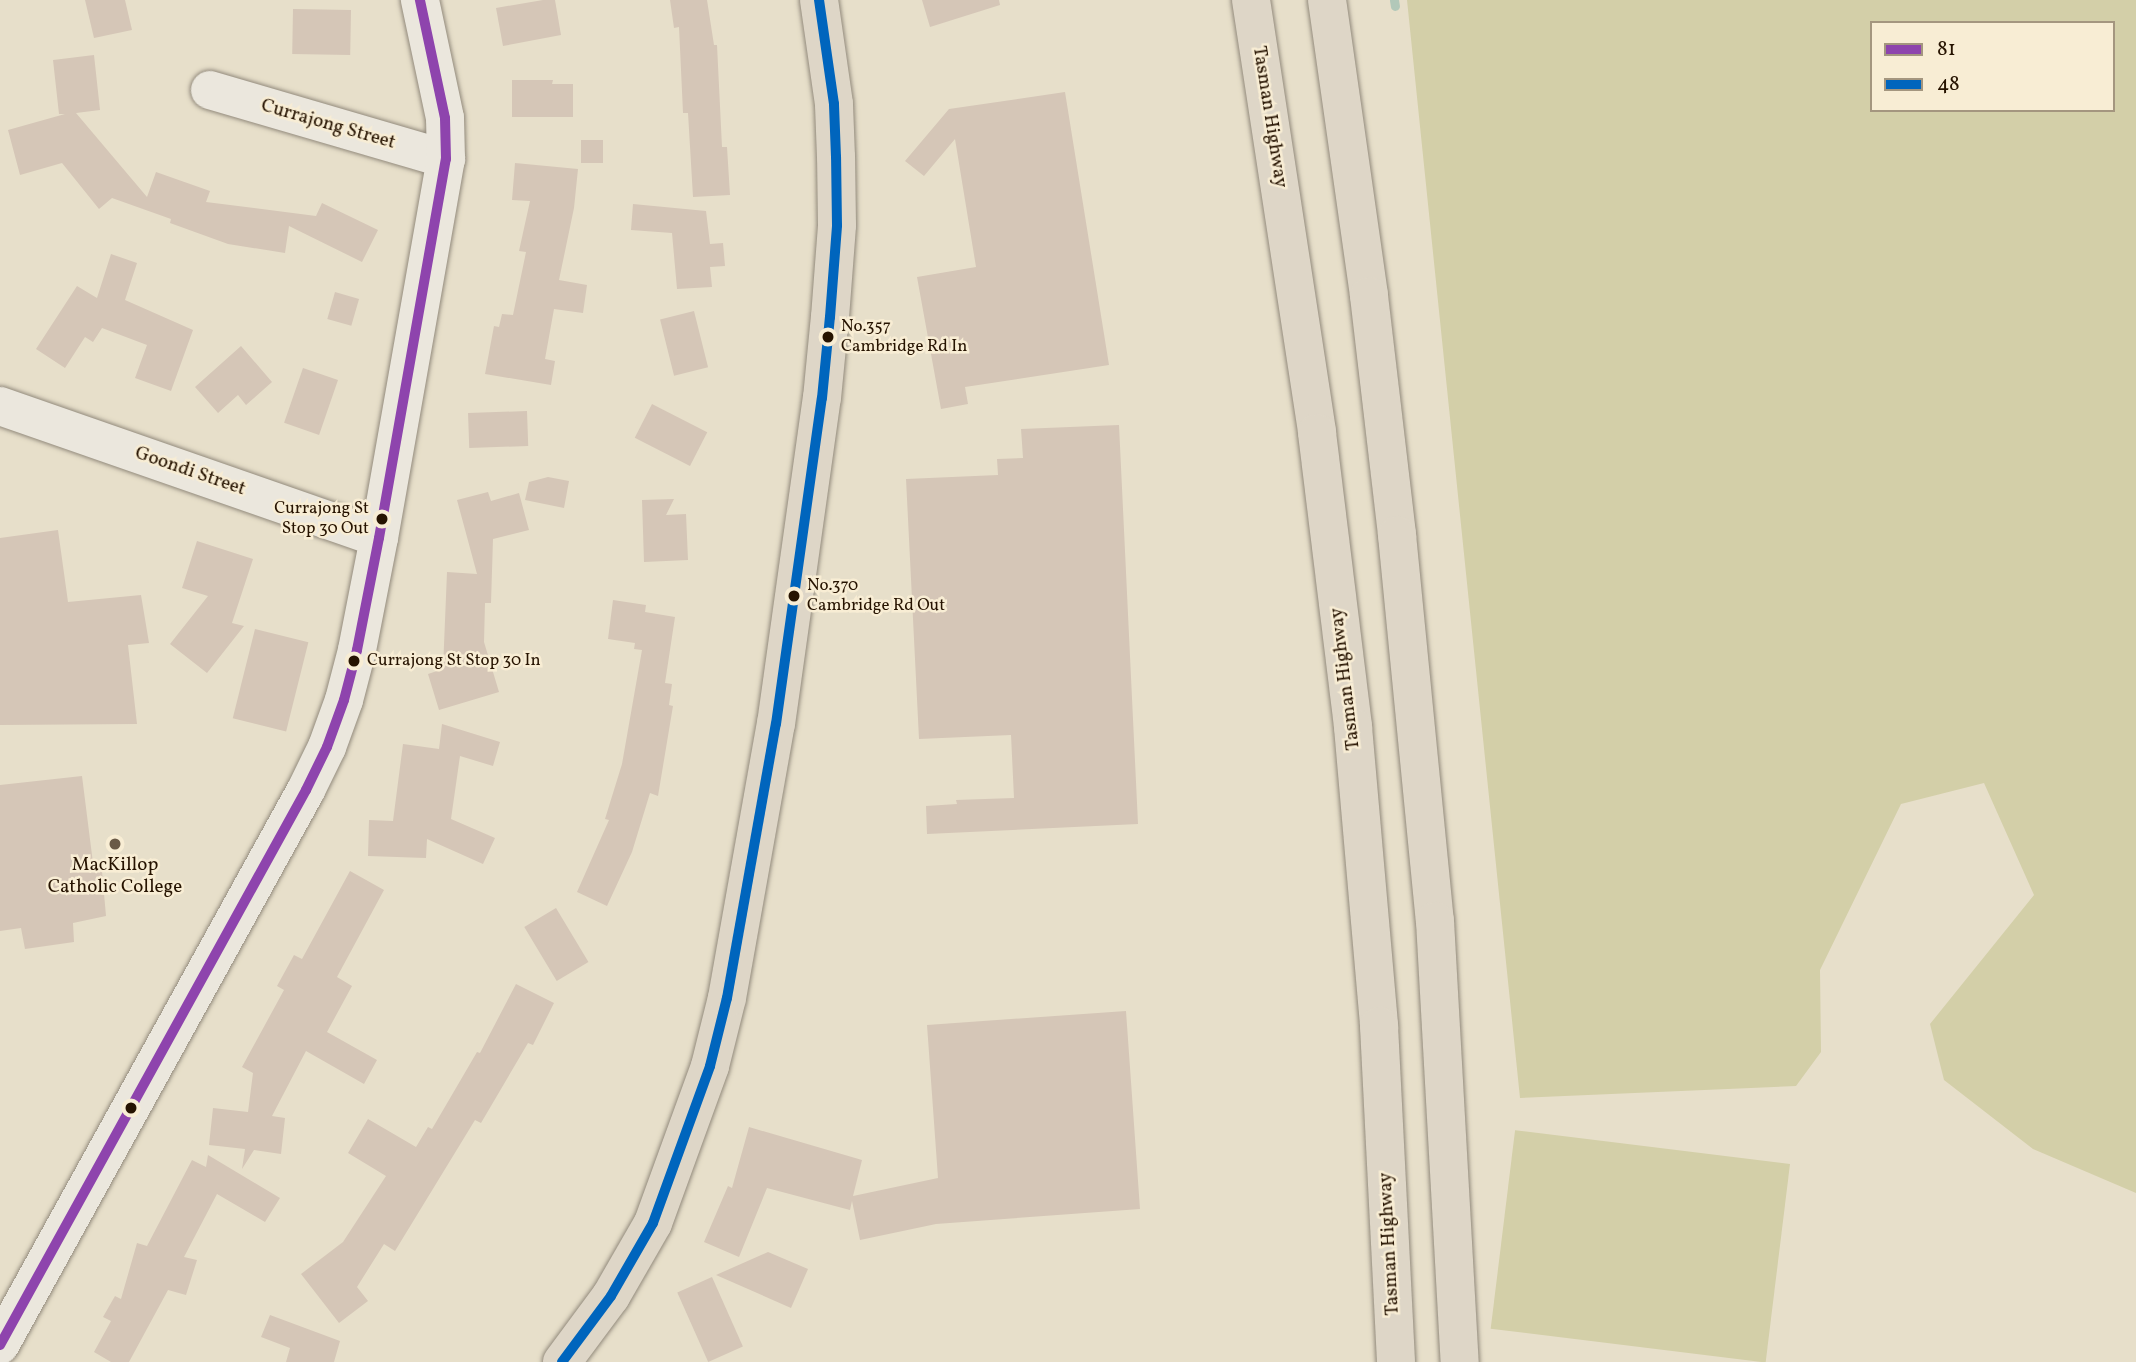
<!DOCTYPE html>
<html>
<head>
<meta charset="utf-8">
<style>
  body { margin:0 }
  #map { position:relative; width:2136px; height:1362px; overflow:hidden; background:#e7dfca; font-family:Vollkorn,serif }
  div>[style] { position:absolute }
  [style*='--x'] { left:calc(var(--x)*1px); top:calc(var(--y)*1px); width:calc(var(--w)*1px); rotate:calc(var(--a)*1deg) }
  .green>* { inset:0; background:#d3cfa8; transform-origin:0 0 }
  .stream>* { height:9px; margin:-4.5px; padding:0 4.5px; transform-origin:4.5px; border-radius:4.5px; background:#b2c8b9 }
  .building>* { inset:0; background:#d5c6b7; transform-origin:0 0 }
  .roads { filter:drop-shadow(0 0 2px #928a7c) drop-shadow(0 0 2px #928a7c) }
  .minor>* { height:38px; margin:-19px; padding:0 19px; transform-origin:19px; border-radius:19px; background:#ebe7dd }
  .major>* { height:38px; margin:-19px; padding:0 19px; transform-origin:19px; border-radius:19px; background:#ded6c7 }
  .highway>* { height:38px; margin:-19px; padding:0 19px; transform-origin:19px; border-radius:19px; background:#ded6c7 }
  .bus-1>* { height:10px; margin:-5px; padding:0 5px; transform-origin:5px; border-radius:5px; background:#8e44ad }
  .bus-2>* { height:10px; margin:-5px; padding:0 5px; transform-origin:5px; border-radius:5px; background:#0065bd }
  .dots>* { width:19px; height:19px; translate:-50% -50%; box-sizing:border-box; border:4px solid #f8edd4; border-radius:50% }
  span { translate:-50% -50%; white-space:nowrap; text-align:center; line-height:1.15; -webkit-text-stroke:5px #f8edd4; paint-order:stroke }
  .bus-label { font-size:17px; color:#261300 }
  .left { translate:0 -50%; text-align:left }
  .right { translate:-100% -50%; text-align:right }
  .street-label { font-size:19px; color:#261300 }
  .poi-label { font-size:19px; color:#261300 }
  .legend { position:absolute; left:1870px; top:21px; width:245px; height:91px; box-sizing:border-box; background:#f8edd4; border:2px solid #a4967f; margin:0; padding:9px 12px; list-style:none; font-size:21px; color:#261300 }
  .legend li { display:flex; align-items:center; gap:14px; height:35px }
  .legend b { width:35px; border:2px solid #a4967f }
</style>
</head>
<body>
<div id="map">
  <div class="green">
    <i style="clip-path:polygon(evenodd,1407px 0,2136px 0,2136px 1193px,2033px 1149px,1944px 1080px,1930px 1024px,2034px 895px,1984px 783px,1901px 804px,1820px 970px,1821px 1052px,1796px 1086px,1520px 1098px,1407px 0,1872px 23px,2113px 23px,2113px 110px,1872px 110px,1872px 23px)"></i>
    <i style="left:1790px;top:1164px;width:200px;height:277px;rotate:97deg"></i>
  </div>
  <div class="stream">
    <i style="--x:1394;--y:0;--w:6;--a:81"></i>
  </div>
  <div class="building">
    <i style="clip-path:polygon(85px 0,125px 0,132px 30px,94px 38px)"></i>
    <i style="clip-path:polygon(543px 0,555px 0,561px 35px,503px 46px,496px 8px)"></i>
    <i style="clip-path:polygon(670px 0,707px 0,714px 45px,717px 45px,722px 147px,727px 147px,730px 195px,693px 197px,688px 113px,683px 113px,679px 27px,674px 28px)"></i>
    <i style="clip-path:polygon(922px 0,999px 0,1000px 5px,930px 27px)"></i>
    <i style="left:293px;top:9px;width:58px;height:45px;rotate:1deg"></i>
    <i style="clip-path:polygon(94px 55px,100px 110px,76px 113px,147px 197px,156px 172px,210px 191px,206px 202px,316px 216px,322px 203px,378px 230px,362px 262px,289px 226px,285px 253px,228px 244px,170px 223px,171px 219px,112px 198px,99px 209px,62px 163px,20px 175px,8px 130px,65px 114px,59px 114px,53px 60px)"></i>
    <i style="clip-path:polygon(512px 80px,553px 80px,552px 84px,573px 84px,573px 117px,512px 117px)"></i>
    <i style="clip-path:polygon(1065px 92px,1109px 365px,965px 387px,968px 404px,941px 409px,917px 277px,976px 267px,955px 139px,924px 176px,905px 161px,949px 109px)"></i>
    <i style="left:581px;top:140px;width:22px;height:23px"></i>
    <i style="clip-path:polygon(515px 163px,578px 169px,574px 208px,559px 280px,587px 285px,583px 313px,554px 309px,545px 359px,555px 361px,551px 385px,485px 374px,494px 326px,499px 327px,502px 314px,513px 315px,526px 252px,519px 251px,530px 201px,512px 200px)"></i>
    <i style="clip-path:polygon(633px 204px,706px 211px,710px 244px,723px 243px,725px 266px,710px 267px,712px 287px,677px 289px,672px 233px,631px 230px)"></i>
    <i style="clip-path:polygon(111px 254px,137px 263px,125px 300px,193px 330px,171px 391px,135px 378px,147px 345px,102px 328px,93px 342px,85px 337px,65px 368px,36px 349px,77px 286px,97px 298px)"></i>
    <i style="left:335px;top:292px;width:25px;height:28px;rotate:16deg"></i>
    <i style="left:694px;top:311px;width:58px;height:35px;rotate:76deg"></i>
    <i style="clip-path:polygon(241px 346px,272px 382px,246px 405px,238px 395px,218px 413px,195px 387px)"></i>
    <i style="left:303px;top:368px;width:37px;height:58px;rotate:19deg"></i>
    <i style="left:652px;top:404px;width:62px;height:38px;rotate:27deg"></i>
    <i style="left:527px;top:411px;width:35px;height:59px;rotate:88deg"></i>
    <i style="clip-path:polygon(1119px 425px,1138px 824px,927px 834px,926px 806px,957px 804px,956px 800px,1014px 798px,1011px 735px,919px 739px,906px 479px,998px 475px,997px 459px,1023px 458px,1021px 429px)"></i>
    <i style="clip-path:polygon(548px 477px,569px 481px,564px 508px,525px 500px,529px 482px)"></i>
    <i style="clip-path:polygon(488px 492px,491px 501px,519px 493px,529px 530px,493px 539px,491px 603px,485px 603px,484px 642px,499px 692px,439px 710px,428px 674px,443px 669px,447px 572px,477px 574px,457px 500px)"></i>
    <i style="clip-path:polygon(674px 499px,666px 515px,686px 514px,688px 560px,644px 562px,642px 500px)"></i>
    <i style="clip-path:polygon(58px 530px,68px 602px,141px 595px,149px 643px,128px 645px,137px 724px,0 725px,0 538px)"></i>
    <i style="clip-path:polygon(197px 541px,253px 559px,232px 623px,244px 626px,207px 673px,170px 644px,208px 596px,182px 588px)"></i>
    <i style="clip-path:polygon(613px 600px,646px 605px,645px 612px,675px 617px,665px 683px,672px 684px,669px 705px,673px 706px,658px 796px,650px 793px,632px 852px,607px 906px,577px 892px,609px 820px,605px 819px,622px 764px,642px 650px,634px 649px,635px 643px,608px 639px)"></i>
    <i style="left:255px;top:629px;width:55px;height:92px;rotate:14deg"></i>
    <i style="clip-path:polygon(442px 724px,500px 742px,493px 766px,460px 756px,451px 819px,495px 838px,483px 864px,427px 839px,426px 858px,368px 856px,369px 820px,393px 821px,403px 744px,439px 749px)"></i>
    <i style="clip-path:polygon(82px 776px,94px 871px,102px 871px,106px 916px,73px 923px,74px 942px,25px 949px,21px 928px,0 931px,0 785px)"></i>
    <i style="clip-path:polygon(350px 871px,384px 890px,337px 977px,352px 986px,327px 1032px,377px 1060px,364px 1084px,306px 1051px,272px 1116px,285px 1118px,281px 1154px,254px 1150px,242px 1169px,245px 1149px,209px 1145px,213px 1108px,248px 1112px,253px 1073px,242px 1067px,284px 990px,277px 986px,294px 955px,302px 959px)"></i>
    <i style="left:556px;top:908px;width:63px;height:37px;rotate:59deg"></i>
    <i style="clip-path:polygon(516px 984px,554px 1003px,533px 1045px,528px 1043px,481px 1123px,475px 1120px,395px 1251px,384px 1244px,357px 1287px,368px 1301px,339px 1323px,301px 1274px,343px 1242px,386px 1176px,348px 1153px,368px 1119px,416px 1147px,428px 1127px,432px 1129px,477px 1052px,480px 1053px)"></i>
    <i style="clip-path:polygon(1126px 1011px,1140px 1209px,936px 1224px,860px 1240px,852px 1201px,850px 1210px,767px 1188px,739px 1257px,704px 1242px,728px 1186px,732px 1188px,749px 1127px,862px 1160px,853px 1196px,938px 1178px,927px 1025px)"></i>
    <i style="clip-path:polygon(208px 1155px,280px 1198px,265px 1222px,217px 1194px,184px 1257px,197px 1260px,186px 1295px,168px 1290px,129px 1362px,111px 1362px,94px 1352px,111px 1321px,103px 1317px,115px 1296px,121px 1299px,137px 1243px,147px 1246px,192px 1160px,206px 1167px)"></i>
    <i style="clip-path:polygon(768px 1252px,808px 1269px,791px 1308px,716px 1275px)"></i>
    <i style="left:712px;top:1277px;width:76px;height:38px;rotate:66deg"></i>
    <i style="clip-path:polygon(270px 1315px,340px 1341px,334px 1362px,286px 1362px,290px 1348px,261px 1337px)"></i>
  </div>
  <div class="roads">
    <div class="minor">
      <i style="--x:210;--y:90;--w:246;--a:16.3"></i>
      <i style="--x:0;--y:406;--w:401;--a:19.2"></i>
      <i style="--x:0;--y:1345;--w:634;--a:-61.13"></i>
      <i style="--x:306;--y:790;--w:48;--a:-64"></i>
      <i style="--x:327;--y:747;--w:50;--a:-70.1"></i>
      <i style="--x:344;--y:700;--w:52;--a:-75.4"></i>
      <i style="--x:357;--y:650;--w:114;--a:-78.9"></i>
      <i style="--x:379;--y:538;--w:385;--a:-80"></i>
      <i style="--x:446;--y:159;--w:41;--a:-91.4"></i>
      <i style="--x:445;--y:118;--w:121;--a:-102"></i>
    </div>
    <div class="major">
      <i style="--x:562;--y:1362;--w:82;--a:-53.4"></i>
      <i style="--x:611;--y:1296;--w:84;--a:-60.1"></i>
      <i style="--x:653;--y:1223;--w:167;--a:-70"></i>
      <i style="--x:710;--y:1066;--w:70;--a:-76"></i>
      <i style="--x:727;--y:998;--w:278;--a:-79.9"></i>
      <i style="--x:776;--y:724;--w:329;--a:-82"></i>
      <i style="--x:822;--y:398;--w:81;--a:-84.4"></i>
      <i style="--x:830;--y:317;--w:92;--a:-85.6"></i>
      <i style="--x:837;--y:225;--w:68;--a:-90.8"></i>
      <i style="--x:836;--y:157;--w:53;--a:-92.2"></i>
      <i style="--x:834;--y:104;--w:105;--a:-98.2"></i>
    </div>
    <div class="highway">
      <i style="--x:1251;--y:0;--w:438;--a:81.3"></i>
      <i style="--x:1317;--y:433;--w:296;--a:83"></i>
      <i style="--x:1353;--y:727;--w:300;--a:85"></i>
      <i style="--x:1379;--y:1026;--w:336;--a:87.1"></i>
      <i style="--x:1327;--y:0;--w:299;--a:81.9"></i>
      <i style="--x:1369;--y:296;--w:241;--a:83.3"></i>
      <i style="--x:1397;--y:535;--w:388;--a:84.4"></i>
      <i style="--x:1435;--y:921;--w:442;--a:86.8"></i>
    </div>
  </div>
  <div class="bus-1">
    <i style="--x:0;--y:1345;--w:634;--a:-61.13"></i>
    <i style="--x:306;--y:790;--w:48;--a:-64"></i>
    <i style="--x:327;--y:747;--w:50;--a:-70.1"></i>
    <i style="--x:344;--y:700;--w:52;--a:-75.4"></i>
    <i style="--x:357;--y:650;--w:114;--a:-78.9"></i>
    <i style="--x:379;--y:538;--w:385;--a:-80"></i>
    <i style="--x:446;--y:159;--w:41;--a:-91.4"></i>
    <i style="--x:445;--y:118;--w:121;--a:-102"></i>
  </div>
  <div class="bus-2">
    <i style="--x:562;--y:1362;--w:82;--a:-53.4"></i>
    <i style="--x:611;--y:1296;--w:84;--a:-60.1"></i>
    <i style="--x:653;--y:1223;--w:167;--a:-70"></i>
    <i style="--x:710;--y:1066;--w:70;--a:-76"></i>
    <i style="--x:727;--y:998;--w:278;--a:-79.9"></i>
    <i style="--x:776;--y:724;--w:329;--a:-82"></i>
    <i style="--x:822;--y:398;--w:81;--a:-84.4"></i>
    <i style="--x:830;--y:317;--w:92;--a:-85.6"></i>
    <i style="--x:837;--y:225;--w:68;--a:-90.8"></i>
    <i style="--x:836;--y:157;--w:53;--a:-92.2"></i>
    <i style="--x:834;--y:104;--w:105;--a:-98.2"></i>
  </div>
  <div class="dots">
    <i style="left:828px;top:337px;background:#261300"></i>
    <i style="left:382px;top:519px;background:#261300"></i>
    <i style="left:794px;top:596px;background:#261300"></i>
    <i style="left:354px;top:661px;background:#261300"></i>
    <i style="left:115px;top:844px;background:#6a5a47"></i>
    <i style="left:131px;top:1108px;background:#261300"></i>
  </div>
  <div class="bus-label">
    <span class="left" style="left:841px;top:337px">No.357<br>Cambridge Rd In</span>
    <span class="right" style="left:369px;top:519px">Currajong St<br>Stop 30 Out</span>
    <span class="left" style="left:807px;top:596px">No.370<br>Cambridge Rd Out</span>
    <span class="left" style="left:367px;top:661px">Currajong St Stop 30 In</span>
  </div>
  <div class="street-label">
    <span style="left:1269px;top:117px;rotate:81deg">Tasman Highway</span>
    <span style="left:328px;top:125px;rotate:16deg">Currajong Street</span>
    <span style="left:190px;top:472px;rotate:19deg">Goondi Street</span>
    <span style="left:1346px;top:679px;rotate:-97deg">Tasman Highway</span>
    <span style="left:1390px;top:1244px;rotate:-93deg">Tasman Highway</span>
  </div>
  <div class="poi-label">
    <span style="left:115px;top:877px">MacKillop<br>Catholic College</span>
  </div>
  <ul class="legend">
  <li><b style="height:9px;background:#8e44ad"></b>81</li>
  <li><b style="height:9px;background:#0065bd"></b>48</li>
  </ul>
</div>
</body>
</html>
